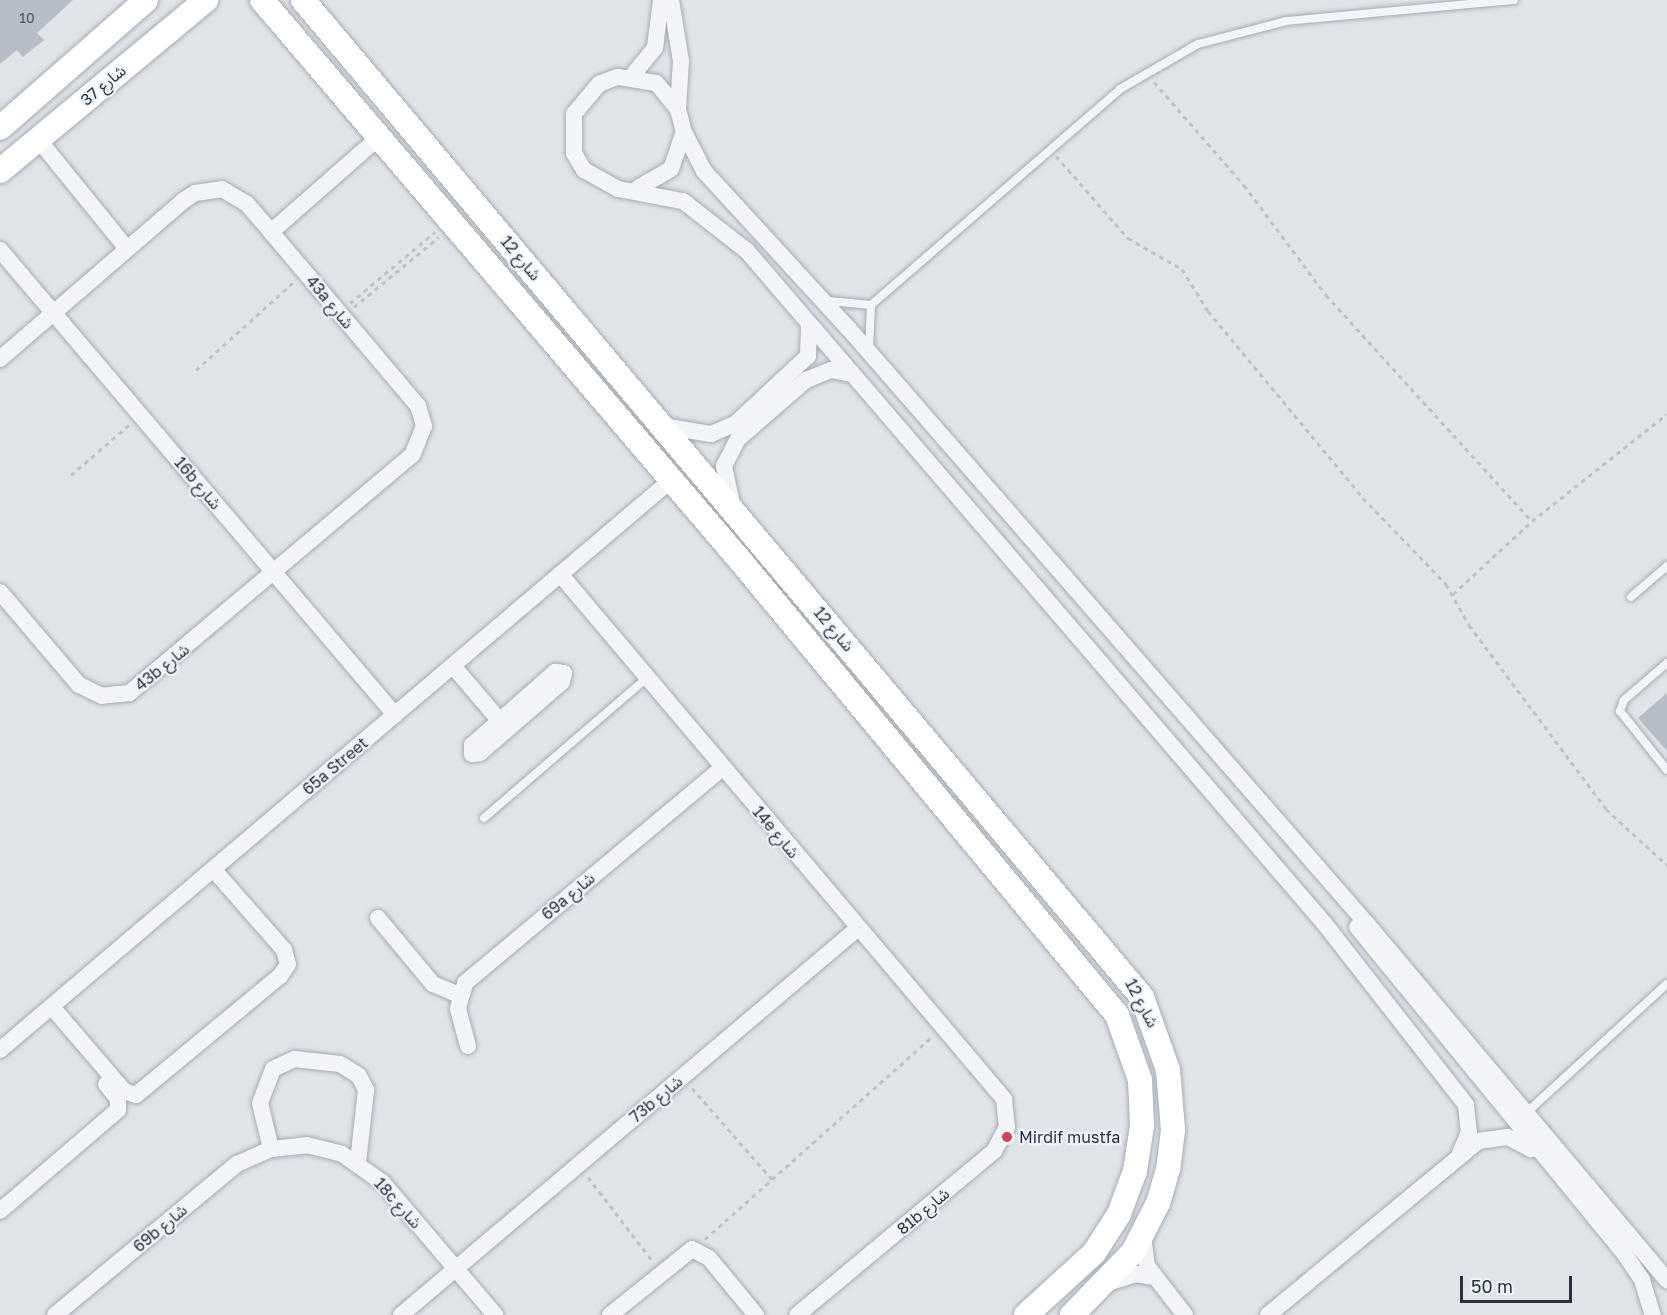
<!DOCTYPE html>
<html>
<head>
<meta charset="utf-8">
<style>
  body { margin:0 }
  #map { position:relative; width:1667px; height:1315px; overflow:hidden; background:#e0e4e9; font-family:"Golos Text","Noto Sans Arabic",sans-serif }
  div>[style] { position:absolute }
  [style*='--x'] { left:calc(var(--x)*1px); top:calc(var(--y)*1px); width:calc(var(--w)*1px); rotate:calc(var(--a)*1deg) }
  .building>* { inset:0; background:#b7bdc7 }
  .path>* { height:3px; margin-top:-1.5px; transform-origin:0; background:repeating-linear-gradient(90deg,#bec2c8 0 4.5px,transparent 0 9px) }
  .roads { filter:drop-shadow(0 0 2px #a5abb4) drop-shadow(0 0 2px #a5abb4) }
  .lane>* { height:8px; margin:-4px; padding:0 4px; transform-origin:4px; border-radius:4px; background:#f3f4f7 }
  .street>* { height:16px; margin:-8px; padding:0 8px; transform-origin:8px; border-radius:8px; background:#f3f4f7 }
  .secondary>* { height:24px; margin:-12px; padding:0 12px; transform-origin:12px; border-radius:12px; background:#fff }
  .dots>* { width:16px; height:16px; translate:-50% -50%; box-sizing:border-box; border:3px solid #eff3f7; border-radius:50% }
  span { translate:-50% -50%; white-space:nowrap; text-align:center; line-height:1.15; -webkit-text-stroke:4.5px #eff3f7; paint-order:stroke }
  .number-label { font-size:14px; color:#4c5563 }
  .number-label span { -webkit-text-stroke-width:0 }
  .street-label { font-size:16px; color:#283242 }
  .poi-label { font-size:16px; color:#283242 }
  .left { translate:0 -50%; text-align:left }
  .scale { position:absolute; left:1460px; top:1276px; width:112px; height:27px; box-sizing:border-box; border:3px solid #283242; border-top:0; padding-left:8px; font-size:18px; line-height:21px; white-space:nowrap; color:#283242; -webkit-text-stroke:4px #eff3f7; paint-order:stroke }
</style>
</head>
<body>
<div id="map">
  <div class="building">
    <i style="clip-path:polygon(0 0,73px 0,37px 33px,44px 40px,23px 57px,17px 50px,0 64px)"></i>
    <i style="clip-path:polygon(1667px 693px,1667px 751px,1638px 718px)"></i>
  </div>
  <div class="path">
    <i style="--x:1154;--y:82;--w:137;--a:48.9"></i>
    <i style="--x:1244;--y:185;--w:137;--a:53.3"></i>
    <i style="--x:1326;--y:295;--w:306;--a:47.7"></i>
    <i style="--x:1056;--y:156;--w:109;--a:48.7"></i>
    <i style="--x:1128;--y:238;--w:62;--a:29.9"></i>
    <i style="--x:1182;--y:269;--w:49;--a:58.2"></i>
    <i style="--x:1208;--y:311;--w:243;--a:50.3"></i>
    <i style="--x:1363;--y:498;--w:120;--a:46"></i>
    <i style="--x:1446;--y:584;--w:47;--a:60.7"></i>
    <i style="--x:1469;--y:625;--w:229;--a:53.3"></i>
    <i style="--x:1606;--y:809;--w:83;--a:42.6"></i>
    <i style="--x:350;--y:303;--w:111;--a:-39.9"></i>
    <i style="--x:354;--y:307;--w:110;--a:-39.5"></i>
    <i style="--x:196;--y:370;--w:133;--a:-42"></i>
    <i style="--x:71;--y:475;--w:77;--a:-40.8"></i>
    <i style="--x:1453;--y:594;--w:108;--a:-42.7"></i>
    <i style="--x:1532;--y:521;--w:172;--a:-38.4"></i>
    <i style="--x:692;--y:1088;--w:121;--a:48.7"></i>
    <i style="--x:588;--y:1177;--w:108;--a:52.5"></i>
    <i style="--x:705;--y:1239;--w:305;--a:-41.7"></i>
  </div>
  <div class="roads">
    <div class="lane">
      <i style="--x:829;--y:301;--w:42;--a:5.4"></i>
      <i style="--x:871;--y:305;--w:330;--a:-40.9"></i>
      <i style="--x:1120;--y:89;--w:90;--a:-30"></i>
      <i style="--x:1198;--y:44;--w:91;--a:-14.6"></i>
      <i style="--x:1286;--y:21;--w:229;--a:-5.3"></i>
      <i style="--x:869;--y:349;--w:44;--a:-87.4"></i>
      <i style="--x:1631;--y:597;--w:48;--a:-40.7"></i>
      <i style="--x:1667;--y:663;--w:57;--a:139.3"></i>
      <i style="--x:1624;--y:700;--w:12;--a:110"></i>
      <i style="--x:1620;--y:711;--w:75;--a:51.5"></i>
      <i style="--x:484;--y:818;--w:215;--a:-40.7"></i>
      <i style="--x:1526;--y:1113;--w:191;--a:-42.5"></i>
    </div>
    <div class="street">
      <i style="--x:671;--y:0;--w:62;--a:80.7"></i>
      <i style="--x:681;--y:61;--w:48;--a:93.6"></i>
      <i style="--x:632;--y:76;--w:36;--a:-51"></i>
      <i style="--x:655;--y:48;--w:48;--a:-82.9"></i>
      <i style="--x:684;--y:132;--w:44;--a:62.9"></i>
      <i style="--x:704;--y:171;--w:214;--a:47.5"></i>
      <i style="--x:849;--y:329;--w:789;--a:48.96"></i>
      <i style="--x:1367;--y:924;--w:466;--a:49.9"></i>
      <i style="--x:38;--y:139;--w:141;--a:51"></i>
      <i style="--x:638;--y:188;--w:38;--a:-30"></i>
      <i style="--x:671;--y:169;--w:39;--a:-71"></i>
      <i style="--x:684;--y:132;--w:24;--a:-105"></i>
      <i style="--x:678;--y:109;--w:34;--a:-130"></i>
      <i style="--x:656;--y:83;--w:39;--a:-171"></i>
      <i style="--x:617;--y:77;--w:19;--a:159"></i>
      <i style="--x:599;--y:84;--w:39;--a:130"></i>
      <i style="--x:574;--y:114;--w:39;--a:90"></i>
      <i style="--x:574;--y:153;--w:20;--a:60"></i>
      <i style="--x:584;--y:170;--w:39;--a:29"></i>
      <i style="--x:618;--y:189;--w:66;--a:10.5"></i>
      <i style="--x:683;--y:201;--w:81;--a:38"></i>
      <i style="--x:747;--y:251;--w:886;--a:49.35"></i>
      <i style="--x:1324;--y:923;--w:231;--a:52"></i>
      <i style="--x:1466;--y:1105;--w:27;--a:84"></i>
      <i style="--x:1469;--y:1132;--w:23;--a:113"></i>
      <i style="--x:271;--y:232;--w:144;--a:-41.3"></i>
      <i style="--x:0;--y:250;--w:610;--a:49.65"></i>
      <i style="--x:0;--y:359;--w:242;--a:-40.8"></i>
      <i style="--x:183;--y:201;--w:14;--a:-34"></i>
      <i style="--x:195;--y:193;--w:27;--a:-8"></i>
      <i style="--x:222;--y:189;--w:29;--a:31"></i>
      <i style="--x:247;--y:204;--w:37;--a:49"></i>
      <i style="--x:271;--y:232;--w:228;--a:49.8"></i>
      <i style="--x:418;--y:406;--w:21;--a:73"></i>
      <i style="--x:424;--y:426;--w:31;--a:112"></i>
      <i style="--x:412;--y:455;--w:370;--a:139.9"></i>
      <i style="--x:129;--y:693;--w:27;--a:174"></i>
      <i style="--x:102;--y:696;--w:25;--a:-154"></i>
      <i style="--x:79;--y:685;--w:122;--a:-130.3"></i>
      <i style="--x:663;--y:426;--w:49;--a:9.5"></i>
      <i style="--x:711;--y:434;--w:26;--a:-23"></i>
      <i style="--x:735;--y:424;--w:100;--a:-43"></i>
      <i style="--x:808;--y:356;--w:32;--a:-88"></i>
      <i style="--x:732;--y:504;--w:39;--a:-102"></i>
      <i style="--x:724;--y:466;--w:30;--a:-63"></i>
      <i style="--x:738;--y:439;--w:90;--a:-40.9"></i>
      <i style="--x:806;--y:380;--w:27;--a:-22"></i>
      <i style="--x:831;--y:370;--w:21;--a:11"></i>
      <i style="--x:560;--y:574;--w:688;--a:49.78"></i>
      <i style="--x:1004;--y:1099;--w:28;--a:84"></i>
      <i style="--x:1007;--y:1127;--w:27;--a:118"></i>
      <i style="--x:994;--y:1151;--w:256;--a:140.2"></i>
      <i style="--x:453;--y:666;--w:72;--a:49.5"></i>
      <i style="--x:555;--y:672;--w:9;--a:6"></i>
      <i style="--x:564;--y:673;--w:9;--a:103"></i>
      <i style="--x:562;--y:682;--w:108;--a:139.1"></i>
      <i style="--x:480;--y:753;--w:8;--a:173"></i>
      <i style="--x:472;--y:754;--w:9;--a:-90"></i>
      <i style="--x:472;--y:745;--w:111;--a:-41.3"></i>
      <i style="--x:378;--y:918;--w:86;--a:50.2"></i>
      <i style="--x:433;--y:984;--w:28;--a:23"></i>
      <i style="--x:1357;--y:927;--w:421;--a:50.7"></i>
      <i style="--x:1624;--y:1253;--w:32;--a:56"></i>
      <i style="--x:1642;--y:1280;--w:37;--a:73"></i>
      <i style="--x:52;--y:1007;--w:111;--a:49.4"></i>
      <i style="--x:124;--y:1091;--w:13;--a:18"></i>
      <i style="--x:136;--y:1095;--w:187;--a:-39.6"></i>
      <i style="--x:280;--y:976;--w:14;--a:-56"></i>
      <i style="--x:288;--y:964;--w:15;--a:-106"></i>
      <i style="--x:284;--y:950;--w:106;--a:-131.2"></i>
      <i style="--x:468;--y:1046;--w:39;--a:-105"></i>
      <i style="--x:458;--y:1008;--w:26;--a:-74"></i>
      <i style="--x:465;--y:983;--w:335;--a:-39.9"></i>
      <i style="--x:0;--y:1050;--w:879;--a:-40.34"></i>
      <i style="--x:271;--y:1149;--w:47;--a:-103.4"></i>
      <i style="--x:260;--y:1103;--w:36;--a:-69"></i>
      <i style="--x:273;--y:1069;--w:23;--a:-25"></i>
      <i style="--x:294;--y:1059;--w:46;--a:6.2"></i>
      <i style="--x:340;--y:1064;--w:22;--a:32"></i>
      <i style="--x:359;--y:1076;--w:16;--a:63"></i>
      <i style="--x:366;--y:1090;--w:73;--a:96.3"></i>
      <i style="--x:0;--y:1211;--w:155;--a:-40.6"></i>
      <i style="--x:118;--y:1110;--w:11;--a:-90"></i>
      <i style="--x:118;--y:1099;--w:19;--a:-129"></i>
      <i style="--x:1143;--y:1237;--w:29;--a:82"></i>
      <i style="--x:1147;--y:1266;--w:62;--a:52.2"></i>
      <i style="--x:1108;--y:1283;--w:29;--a:-18"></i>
      <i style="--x:1136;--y:1274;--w:17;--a:10"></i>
      <i style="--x:55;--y:1315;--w:236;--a:-39.7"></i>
      <i style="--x:237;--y:1164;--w:37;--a:-24"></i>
      <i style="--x:271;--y:1149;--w:36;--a:-6"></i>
      <i style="--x:307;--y:1145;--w:36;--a:14"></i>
      <i style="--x:342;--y:1154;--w:49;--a:35"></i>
      <i style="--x:382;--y:1182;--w:175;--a:49.6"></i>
      <i style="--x:401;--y:1315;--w:597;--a:-40.25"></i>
      <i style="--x:610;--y:1315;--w:105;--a:-38.8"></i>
      <i style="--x:692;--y:1249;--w:19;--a:28"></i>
      <i style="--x:709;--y:1258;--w:74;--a:50.5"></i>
      <i style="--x:1268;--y:1315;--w:273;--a:-39.6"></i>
      <i style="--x:1478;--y:1141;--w:30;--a:-8"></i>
      <i style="--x:1508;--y:1137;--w:26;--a:28"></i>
    </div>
    <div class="secondary">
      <i style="--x:262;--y:0;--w:735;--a:49.53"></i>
      <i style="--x:739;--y:559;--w:592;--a:50.34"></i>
      <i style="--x:1117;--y:1015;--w:69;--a:70.5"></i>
      <i style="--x:1140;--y:1080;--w:46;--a:87.5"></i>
      <i style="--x:1142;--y:1126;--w:46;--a:98.8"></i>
      <i style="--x:1135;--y:1171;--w:46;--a:110.4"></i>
      <i style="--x:1119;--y:1214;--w:46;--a:122.7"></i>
      <i style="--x:1094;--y:1253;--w:92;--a:137.6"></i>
      <i style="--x:303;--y:0;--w:1303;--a:49.92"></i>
      <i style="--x:1142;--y:997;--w:77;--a:70.4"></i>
      <i style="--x:1168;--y:1070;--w:60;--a:85.2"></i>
      <i style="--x:1173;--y:1130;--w:39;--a:97"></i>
      <i style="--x:1168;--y:1169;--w:35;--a:106"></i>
      <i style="--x:1158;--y:1203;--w:55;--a:117"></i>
      <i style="--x:1133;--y:1252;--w:88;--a:134.1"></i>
      <i style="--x:0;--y:128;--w:194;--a:-41.2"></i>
      <i style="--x:0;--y:171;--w:268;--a:-39.7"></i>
    </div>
  </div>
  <div class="dots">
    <i style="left:1007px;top:1137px;background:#d43f5b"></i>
  </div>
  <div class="number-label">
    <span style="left:27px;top:18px">10</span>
  </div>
  <div class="street-label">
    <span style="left:103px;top:85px;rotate:-40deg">شارع 37</span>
    <span style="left:521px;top:258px;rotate:50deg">شارع 12</span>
    <span style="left:330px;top:302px;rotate:50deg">43a شارع</span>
    <span style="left:198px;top:483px;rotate:50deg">16b شارع</span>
    <span style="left:834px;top:629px;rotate:50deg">شارع 12</span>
    <span style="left:162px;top:667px;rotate:-39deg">43b شارع</span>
    <span style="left:335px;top:766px;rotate:-40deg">65a Street</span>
    <span style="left:776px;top:832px;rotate:50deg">14e شارع</span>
    <span style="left:568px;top:896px;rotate:-40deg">69a شارع</span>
    <span style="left:1142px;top:1003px;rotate:62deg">شارع 12</span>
    <span style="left:656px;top:1099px;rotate:-40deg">73b شارع</span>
    <span style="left:398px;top:1203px;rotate:48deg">18c شارع</span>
    <span style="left:923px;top:1211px;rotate:-40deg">81b شارع</span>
    <span style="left:160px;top:1228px;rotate:-40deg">69b شارع</span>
  </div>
  <div class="poi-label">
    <span class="left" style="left:1019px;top:1137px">Mirdif mustfa</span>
  </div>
  <div class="scale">50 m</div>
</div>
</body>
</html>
